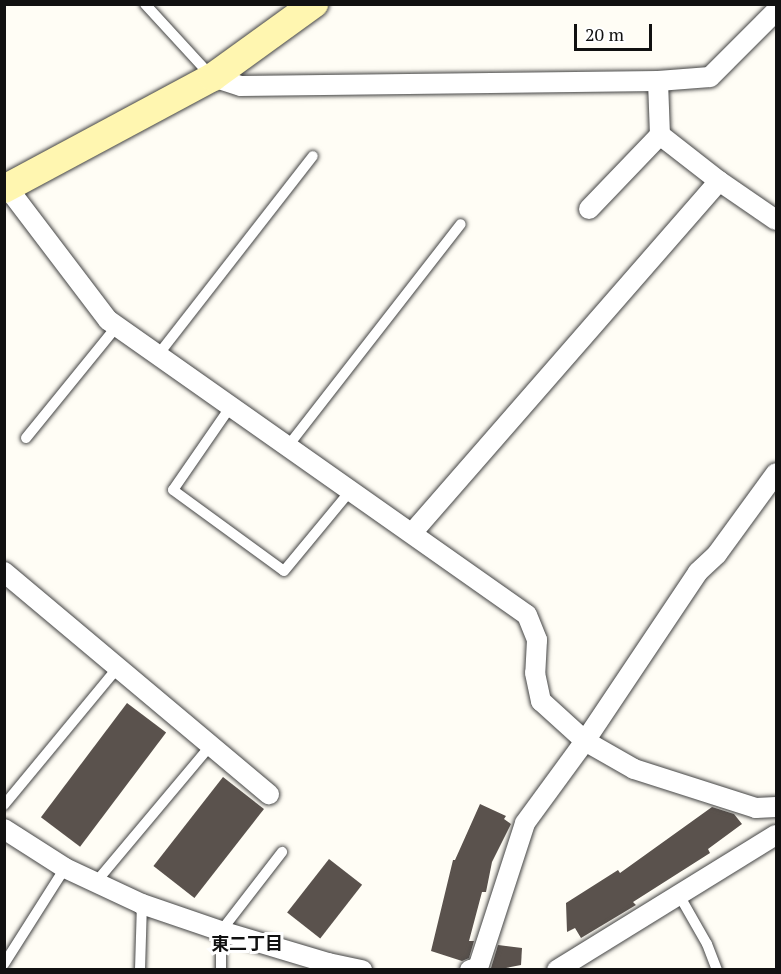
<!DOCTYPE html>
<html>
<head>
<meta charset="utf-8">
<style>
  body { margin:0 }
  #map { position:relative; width:781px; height:974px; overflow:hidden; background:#fffdf5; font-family:"PT Serif","Noto Sans JP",serif }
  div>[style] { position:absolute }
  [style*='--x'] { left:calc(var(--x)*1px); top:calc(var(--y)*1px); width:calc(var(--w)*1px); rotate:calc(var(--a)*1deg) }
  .building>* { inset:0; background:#5a524d; transform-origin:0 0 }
  .roads { filter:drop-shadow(0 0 2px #444) drop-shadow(0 0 2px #444) }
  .lane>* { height:10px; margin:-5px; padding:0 5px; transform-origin:5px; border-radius:5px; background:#fff }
  .street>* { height:20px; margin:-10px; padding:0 10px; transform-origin:10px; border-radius:10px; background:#fff }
  .secondary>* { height:28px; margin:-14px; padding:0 14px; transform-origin:14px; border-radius:14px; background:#fff6b0 }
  span { translate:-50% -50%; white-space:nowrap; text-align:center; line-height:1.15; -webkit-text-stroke:6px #fff; paint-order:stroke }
  .neighbourhood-label { font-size:18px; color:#111; font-weight:700 }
  .frame { position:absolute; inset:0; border:6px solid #111; pointer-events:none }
  .scale { position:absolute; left:574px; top:24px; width:78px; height:27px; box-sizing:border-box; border:3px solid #111; border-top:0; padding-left:8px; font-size:18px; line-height:21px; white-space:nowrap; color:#111; -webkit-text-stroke:4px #fff; paint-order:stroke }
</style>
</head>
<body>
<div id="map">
  <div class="building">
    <i style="left:127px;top:703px;width:49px;height:143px;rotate:37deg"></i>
    <i style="left:223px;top:777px;width:52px;height:113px;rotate:38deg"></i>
    <i style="clip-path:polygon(480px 804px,506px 816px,504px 819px,511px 824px,492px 862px,486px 892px,482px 892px,469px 941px,474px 941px,469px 958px,462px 961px,431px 951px,453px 860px,455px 860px)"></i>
    <i style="clip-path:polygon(712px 807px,734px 814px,742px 824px,708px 849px,710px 853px,633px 902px,636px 905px,581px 938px,575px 928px,567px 932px,566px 903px,618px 870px,620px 873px)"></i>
    <i style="left:329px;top:859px;width:42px;height:68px;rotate:38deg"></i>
    <i style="clip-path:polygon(498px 945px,522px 948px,521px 965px,501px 969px,491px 968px)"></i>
  </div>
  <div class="roads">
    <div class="lane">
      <i style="--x:145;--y:4;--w:99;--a:47.5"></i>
      <i style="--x:158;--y:355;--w:252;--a:-52.1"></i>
      <i style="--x:231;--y:406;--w:102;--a:124.6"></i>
      <i style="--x:173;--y:490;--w:137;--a:36.1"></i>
      <i style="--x:284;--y:571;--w:105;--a:-50.4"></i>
      <i style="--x:26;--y:438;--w:144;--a:-50.9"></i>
      <i style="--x:288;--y:446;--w:281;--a:-52.1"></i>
      <i style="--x:4;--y:805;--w:179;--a:-50.4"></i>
      <i style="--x:96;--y:882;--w:179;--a:-50"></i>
      <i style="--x:679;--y:895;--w:56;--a:60.3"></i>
      <i style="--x:707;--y:944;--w:28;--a:69"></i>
      <i style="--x:4;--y:964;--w:114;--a:-57.6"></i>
      <i style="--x:140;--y:970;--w:66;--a:-88.3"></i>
      <i style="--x:221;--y:970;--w:39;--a:-90"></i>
      <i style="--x:221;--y:931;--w:100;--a:-52.3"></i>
    </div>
    <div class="street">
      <i style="--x:213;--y:77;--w:29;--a:18"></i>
      <i style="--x:241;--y:86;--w:417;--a:-0.7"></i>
      <i style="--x:658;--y:81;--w:52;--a:-4.4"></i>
      <i style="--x:710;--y:77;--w:93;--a:-45"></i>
      <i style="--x:658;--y:81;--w:54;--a:87.9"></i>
      <i style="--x:660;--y:135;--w:75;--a:37.9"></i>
      <i style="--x:7;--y:187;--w:167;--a:52.8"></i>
      <i style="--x:108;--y:320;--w:512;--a:35.15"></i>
      <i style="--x:527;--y:615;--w:27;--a:68"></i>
      <i style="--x:537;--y:640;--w:33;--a:93"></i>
      <i style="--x:535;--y:673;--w:29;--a:78"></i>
      <i style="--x:541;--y:701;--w:59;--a:42.3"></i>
      <i style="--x:585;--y:741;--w:56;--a:29.7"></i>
      <i style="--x:634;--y:769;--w:128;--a:17.7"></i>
      <i style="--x:756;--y:808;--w:20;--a:-3"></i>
      <i style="--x:589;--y:209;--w:103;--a:-46.2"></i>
      <i style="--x:412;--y:533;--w:467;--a:-48.9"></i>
      <i style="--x:719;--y:181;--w:69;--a:34.4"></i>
      <i style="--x:4;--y:572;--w:346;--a:40"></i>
      <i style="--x:4;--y:829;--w:72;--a:32.6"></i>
      <i style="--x:65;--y:868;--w:85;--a:25.1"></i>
      <i style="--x:142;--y:904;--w:83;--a:18.9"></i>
      <i style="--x:221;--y:931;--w:112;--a:16.7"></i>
      <i style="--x:328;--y:963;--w:35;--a:12"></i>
      <i style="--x:470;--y:970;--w:8;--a:-14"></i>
      <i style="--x:478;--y:968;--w:152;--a:-72"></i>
      <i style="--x:525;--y:823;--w:102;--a:-53.8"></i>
      <i style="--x:585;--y:741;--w:203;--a:-56.2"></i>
      <i style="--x:698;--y:572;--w:26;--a:-43"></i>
      <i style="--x:717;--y:554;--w:100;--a:-53.9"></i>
      <i style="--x:557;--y:970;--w:257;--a:-31.7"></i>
    </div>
    <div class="secondary">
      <i style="--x:4;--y:189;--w:237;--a:-28.2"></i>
      <i style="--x:213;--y:77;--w:125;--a:-35.9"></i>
    </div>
  </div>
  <div class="neighbourhood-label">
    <span style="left:247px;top:943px">東二丁目</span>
  </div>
  <div class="frame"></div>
  <div class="scale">20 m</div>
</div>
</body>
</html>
